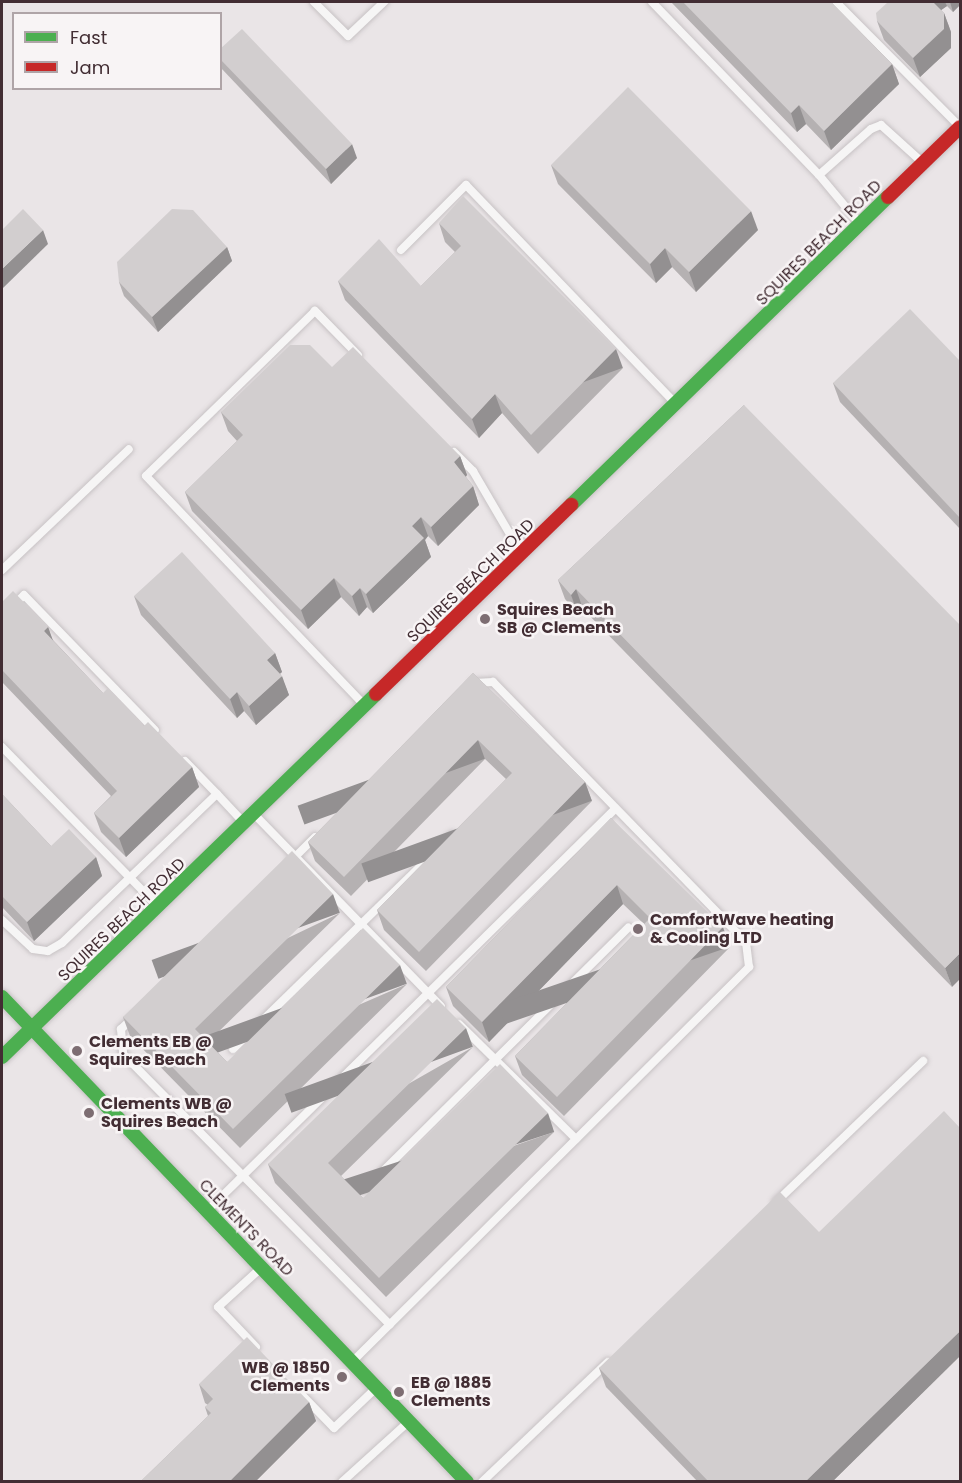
<!DOCTYPE html>
<html>
<head>
<meta charset="utf-8">
<style>
  body { margin:0 }
  #map { position:relative; width:962px; height:1483px; overflow:hidden; background:#eae5e7; font-family:Poppins,sans-serif }
  div>[style] { position:absolute }
  [style*='--x'] { left:calc(var(--x)*1px); top:calc(var(--y)*1px); width:calc(var(--w)*1px); rotate:calc(var(--a)*1deg) }
  .roads { filter:drop-shadow(0 0 2px #c7c2c4) drop-shadow(0 0 2px #c7c2c4) }
  .lane>* { height:8px; margin:-4px; padding:0 4px; transform-origin:4px; border-radius:4px; background:#f6f5f5 }
  .fast>* { height:14px; margin:-7px; padding:0 7px; transform-origin:7px; border-radius:7px; background:#4caf50 }
  .jam>* { height:14px; margin:-7px; padding:0 7px; transform-origin:7px; border-radius:7px; background:#c62828 }
  .wall>* { inset:0; background:#b5b1b2 }
  .shaded-wall>* { inset:0; background:#939091; transform-origin:0 0 }
  .building>* { inset:0; background:#d2cecf }
  .dots>* { width:16px; height:16px; translate:-50% -50%; box-sizing:border-box; border:3px solid #f8f4f5; border-radius:50% }
  span { translate:-50% -50%; white-space:nowrap; text-align:center; line-height:1.15; -webkit-text-stroke:5px #f8f4f5; paint-order:stroke }
  .street-label { font-size:16px; color:#422d33 }
  .poi-label { font-size:16px; color:#422d33; font-weight:700 }
  .left { translate:0 -50%; text-align:left }
  .right { translate:-100% -50%; text-align:right }
  .frame { position:absolute; inset:0; border:3px solid #422d33; pointer-events:none }
  .legend { position:absolute; left:12px; top:12px; width:210px; height:78px; box-sizing:border-box; background:#f8f4f5; border:2px solid #afa4a7; margin:0; padding:8px 10px; list-style:none; font-size:18px; color:#422d33 }
  .legend li { display:flex; align-items:center; gap:12px; height:30px }
  .legend b { width:30px; border:2px solid #afa4a7 }
</style>
</head>
<body>
<div id="map">
  <div class="roads">
    <div class="lane">
      <i style="--x:314;--y:2;--w:48;--a:45"></i>
      <i style="--x:348;--y:36;--w:50;--a:-43.4"></i>
      <i style="--x:652;--y:2;--w:240;--a:46"></i>
      <i style="--x:819;--y:175;--w:64;--a:50.1"></i>
      <i style="--x:836;--y:2;--w:176;--a:45.2"></i>
      <i style="--x:819;--y:175;--w:69;--a:-41.5"></i>
      <i style="--x:871;--y:129;--w:11;--a:-22"></i>
      <i style="--x:881;--y:125;--w:57;--a:42.1"></i>
      <i style="--x:401;--y:250;--w:92;--a:-45"></i>
      <i style="--x:466;--y:185;--w:301;--a:46.2"></i>
      <i style="--x:358;--y:355;--w:62;--a:-134.3"></i>
      <i style="--x:315;--y:311;--w:236;--a:135.7"></i>
      <i style="--x:146;--y:476;--w:316;--a:46.4"></i>
      <i style="--x:454;--y:452;--w:27;--a:45"></i>
      <i style="--x:473;--y:471;--w:95;--a:59.7"></i>
      <i style="--x:2;--y:570;--w:175;--a:-43.6"></i>
      <i style="--x:2;--y:617;--w:31;--a:-45"></i>
      <i style="--x:24;--y:595;--w:188;--a:45.9"></i>
      <i style="--x:2;--y:747;--w:220;--a:45.6"></i>
      <i style="--x:217;--y:794;--w:38;--a:47"></i>
      <i style="--x:254;--y:814;--w:268;--a:45.8"></i>
      <i style="--x:290;--y:862;--w:35;--a:-45"></i>
      <i style="--x:2;--y:920;--w:42;--a:43.1"></i>
      <i style="--x:33;--y:949;--w:15;--a:8"></i>
      <i style="--x:48;--y:951;--w:16;--a:-30"></i>
      <i style="--x:62;--y:943;--w:215;--a:-43.9"></i>
      <i style="--x:217;--y:794;--w:46;--a:-134.1"></i>
      <i style="--x:134;--y:1017;--w:18;--a:137"></i>
      <i style="--x:121;--y:1029;--w:25;--a:85"></i>
      <i style="--x:123;--y:1054;--w:380;--a:45.4"></i>
      <i style="--x:459;--y:1024;--w:164;--a:44.5"></i>
      <i style="--x:233;--y:1049;--w:306;--a:-44.3"></i>
      <i style="--x:365;--y:1189;--w:371;--a:-44.8"></i>
      <i style="--x:776;--y:1202;--w:204;--a:-43.8"></i>
      <i style="--x:207;--y:1211;--w:573;--a:-44.58"></i>
      <i style="--x:256;--y:1347;--w:55;--a:-133.5"></i>
      <i style="--x:218;--y:1307;--w:58;--a:-42.2"></i>
      <i style="--x:353;--y:1361;--w:559;--a:-44.85"></i>
      <i style="--x:749;--y:967;--w:25;--a:-97"></i>
      <i style="--x:746;--y:942;--w:363;--a:-134.2"></i>
      <i style="--x:493;--y:682;--w:19;--a:177"></i>
      <i style="--x:302;--y:1395;--w:46;--a:45.9"></i>
      <i style="--x:334;--y:1428;--w:59;--a:-43.6"></i>
      <i style="--x:342;--y:1482;--w:88;--a:-42.2"></i>
      <i style="--x:482;--y:1482;--w:174;--a:-43.6"></i>
    </div>
    <div class="fast">
      <i style="--x:571;--y:505;--w:442;--a:-44.2"></i>
      <i style="--x:2;--y:997;--w:672;--a:46.21"></i>
      <i style="--x:2;--y:1057;--w:521;--a:-44.14"></i>
    </div>
    <div class="jam">
      <i style="--x:888;--y:197;--w:100;--a:-44.2"></i>
      <i style="--x:376;--y:694;--w:272;--a:-44.1"></i>
    </div>
  </div>
  <div class="wall">
    <i style="clip-path:polygon(671px 2px,831px 2px,892px 64px,899px 84px,831px 150px,806px 124px,797px 132px)"></i>
    <i style="clip-path:polygon(847px 2px,859px 2px,857px 3px,848px 3px)"></i>
    <i style="clip-path:polygon(888px 2px,960px 2px,960px 5px,953px 12px,947px 6px,941px 10px,944px 13px,951px 32px,951px 48px,920px 77px,884px 40px,877px 21px)"></i>
    <i style="clip-path:polygon(220px 49px,357px 158px,331px 184px,221px 68px)"></i>
    <i style="clip-path:polygon(551px 165px,758px 230px,696px 292px,672px 267px,656px 283px,558px 184px)"></i>
    <i style="clip-path:polygon(439px 223px,623px 368px,538px 454px,502px 413px,479px 438px,345px 300px,338px 281px,421px 286px,455px 252px,445px 242px)"></i>
    <i style="clip-path:polygon(227px 247px,232px 261px,158px 332px,124px 296px,119px 282px)"></i>
    <i style="clip-path:polygon(960px 361px,960px 529px,840px 402px,833px 383px)"></i>
    <i style="clip-path:polygon(332px 367px,460px 456px,467px 475px,466px 477px,473px 486px,479px 505px,438px 546px,428px 536px,425px 540px,431px 557px,373px 613px,367px 607px,359px 616px,341px 597px,308px 629px,192px 511px,185px 492px,237px 441px,228px 431px,221px 412px)"></i>
    <i style="clip-path:polygon(744px 405px,952px 987px,583px 609px,578px 614px,565px 599px,558px 580px)"></i>
    <i style="clip-path:polygon(134px 596px,275px 653px,282px 672px,280px 673px,289px 695px,256px 725px,244px 711px,237px 718px,141px 615px)"></i>
    <i style="clip-path:polygon(2px 602px,48px 627px,52px 639px,103px 693px,144px 726px,192px 767px,199px 787px,126px 857px,101px 832px,94px 813px,111px 796px,2px 682px)"></i>
    <i style="clip-path:polygon(473px 673px,585px 782px,592px 801px,426px 971px,384px 930px,377px 910px,506px 779px,485px 759px,351px 896px,315px 861px,308px 842px)"></i>
    <i style="clip-path:polygon(2px 794px,51px 846px,96px 857px,102px 876px,34px 941px,2px 907px)"></i>
    <i style="clip-path:polygon(611px 818px,730px 947px,564px 1116px,522px 1075px,515px 1056px,644px 924px,623px 904px,489px 1042px,453px 1006px,446px 987px)"></i>
    <i style="clip-path:polygon(340px 913px,208px 1042px,227px 1062px,407px 984px,240px 1148px,130px 1036px,123px 1017px)"></i>
    <i style="clip-path:polygon(473px 1047px,341px 1176px,363px 1198px,554px 1132px,386px 1297px,275px 1183px,268px 1164px)"></i>
    <i style="clip-path:polygon(819px 1232px,960px 1356px,832px 1482px,698px 1482px,606px 1387px,599px 1368px)"></i>
    <i style="clip-path:polygon(199px 1384px,309px 1402px,316px 1421px,255px 1482px,140px 1482px,208px 1416px,205px 1407px,208px 1405px,205px 1403px)"></i>
  </div>
  <div class="shaded-wall">
    <i style="clip-path:polygon(929px 2px,945px 2px,947px 6px,934px 15px)"></i>
    <i style="clip-path:polygon(950px 2px,959px 2px,960px 5px,953px 12px)"></i>
    <i style="clip-path:polygon(944px 13px,951px 32px,951px 48px,920px 77px,913px 58px)"></i>
    <i style="clip-path:polygon(892px 64px,899px 84px,831px 150px,824px 131px)"></i>
    <i style="clip-path:polygon(799px 105px,806px 124px,797px 132px,791px 113px)"></i>
    <i style="clip-path:polygon(352px 144px,357px 158px,331px 184px,326px 169px)"></i>
    <i style="clip-path:polygon(751px 211px,758px 230px,696px 292px,689px 272px)"></i>
    <i style="clip-path:polygon(43px 230px,48px 244px,2px 289px,2px 269px)"></i>
    <i style="clip-path:polygon(227px 247px,232px 261px,158px 332px,152px 317px)"></i>
    <i style="clip-path:polygon(665px 248px,672px 267px,656px 283px,650px 264px)"></i>
    <i style="left:616px;top:349px;width:20px;height:121px;rotate:70deg"></i>
    <i style="clip-path:polygon(495px 394px,502px 413px,479px 438px,472px 419px)"></i>
    <i style="clip-path:polygon(460px 456px,467px 475px,461px 481px,454px 462px)"></i>
    <i style="clip-path:polygon(473px 486px,479px 505px,438px 546px,431px 527px)"></i>
    <i style="clip-path:polygon(421px 517px,428px 536px,425px 540px,431px 557px,373px 613px,366px 594px,412px 526px)"></i>
    <i style="clip-path:polygon(334px 578px,341px 597px,308px 629px,301px 610px)"></i>
    <i style="clip-path:polygon(360px 588px,367px 607px,359px 616px,352px 596px)"></i>
    <i style="clip-path:polygon(576px 589px,583px 609px,578px 614px,571px 595px)"></i>
    <i style="clip-path:polygon(48px 627px,55px 646px,44px 631px)"></i>
    <i style="clip-path:polygon(275px 653px,282px 672px,274px 679px,267px 660px)"></i>
    <i style="clip-path:polygon(282px 676px,289px 695px,256px 725px,249px 706px)"></i>
    <i style="clip-path:polygon(237px 692px,244px 711px,237px 718px,230px 699px)"></i>
    <i style="left:478px;top:740px;width:20px;height:192px;rotate:70deg"></i>
    <i style="clip-path:polygon(192px 767px,199px 787px,126px 857px,119px 838px)"></i>
    <i style="left:585px;top:782px;width:20px;height:238px;rotate:70deg"></i>
    <i style="clip-path:polygon(96px 857px,102px 876px,34px 941px,27px 922px)"></i>
    <i style="clip-path:polygon(617px 885px,623px 904px,489px 1042px,482px 1022px)"></i>
    <i style="left:333px;top:894px;width:20px;height:193px;rotate:70deg"></i>
    <i style="left:723px;top:927px;width:21px;height:238px;rotate:71deg"></i>
    <i style="clip-path:polygon(960px 953px,960px 979px,952px 987px,945px 968px)"></i>
    <i style="left:400px;top:965px;width:20px;height:234px;rotate:70deg"></i>
    <i style="left:466px;top:1028px;width:20px;height:193px;rotate:70deg"></i>
    <i style="left:548px;top:1113px;width:20px;height:236px;rotate:72deg"></i>
    <i style="clip-path:polygon(960px 1331px,960px 1356px,832px 1482px,805px 1482px)"></i>
    <i style="clip-path:polygon(309px 1402px,316px 1421px,255px 1482px,229px 1482px)"></i>
  </div>
  <div class="building">
    <i style="clip-path:polygon(683px 2px,831px 2px,892px 64px,824px 131px,799px 105px,791px 113px)"></i>
    <i style="clip-path:polygon(888px 2px,933px 2px,944px 13px,944px 29px,913px 58px,877px 21px,876px 13px)"></i>
    <i style="clip-path:polygon(242px 29px,352px 144px,326px 169px,220px 59px,220px 49px)"></i>
    <i style="clip-path:polygon(628px 87px,751px 211px,689px 272px,665px 248px,650px 264px,551px 165px)"></i>
    <i style="clip-path:polygon(463px 196px,616px 349px,531px 435px,495px 394px,472px 419px,338px 281px,379px 239px,421px 286px,461px 246px,439px 223px)"></i>
    <i style="clip-path:polygon(23px 209px,43px 230px,2px 269px,2px 230px)"></i>
    <i style="clip-path:polygon(172px 209px,193px 210px,227px 247px,152px 317px,119px 282px,117px 262px)"></i>
    <i style="clip-path:polygon(910px 309px,960px 361px,960px 518px,833px 383px)"></i>
    <i style="clip-path:polygon(290px 345px,310px 345px,332px 367px,353px 347px,460px 456px,454px 462px,473px 486px,431px 527px,421px 517px,412px 526px,424px 538px,366px 594px,360px 588px,352px 596px,334px 578px,301px 610px,185px 492px,243px 435px,221px 412px)"></i>
    <i style="clip-path:polygon(744px 405px,960px 625px,960px 953px,945px 968px,576px 589px,571px 595px,558px 580px)"></i>
    <i style="clip-path:polygon(182px 552px,275px 653px,267px 660px,282px 676px,249px 706px,237px 692px,230px 699px,134px 596px)"></i>
    <i style="clip-path:polygon(13px 591px,48px 627px,44px 631px,103px 693px,108px 688px,144px 726px,148px 722px,192px 767px,119px 838px,94px 813px,117px 791px,2px 670px,2px 602px)"></i>
    <i style="clip-path:polygon(473px 673px,585px 782px,419px 952px,377px 910px,512px 773px,478px 740px,344px 877px,308px 842px)"></i>
    <i style="clip-path:polygon(2px 794px,51px 846px,69px 829px,96px 857px,27px 922px,2px 896px)"></i>
    <i style="clip-path:polygon(611px 818px,723px 927px,557px 1097px,515px 1056px,650px 918px,617px 885px,482px 1022px,446px 987px)"></i>
    <i style="clip-path:polygon(292px 851px,333px 894px,195px 1029px,227px 1062px,363px 928px,400px 965px,233px 1129px,123px 1017px)"></i>
    <i style="clip-path:polygon(437px 999px,466px 1028px,328px 1163px,363px 1198px,500px 1064px,548px 1113px,379px 1278px,268px 1164px)"></i>
    <i style="clip-path:polygon(944px 1111px,960px 1128px,960px 1331px,805px 1482px,709px 1482px,599px 1368px,780px 1192px,819px 1232px)"></i>
    <i style="clip-path:polygon(247px 1337px,309px 1402px,229px 1482px,140px 1482px,211px 1413px,205px 1407px,213px 1399px,199px 1384px)"></i>
  </div>
  <div class="dots">
    <i style="left:485px;top:619px;background:#7d6d72"></i>
    <i style="left:638px;top:929px;background:#7d6d72"></i>
    <i style="left:77px;top:1051px;background:#7d6d72"></i>
    <i style="left:89px;top:1113px;background:#7d6d72"></i>
    <i style="left:342px;top:1377px;background:#7d6d72"></i>
    <i style="left:399px;top:1392px;background:#7d6d72"></i>
  </div>
  <div class="street-label">
    <span style="left:819px;top:243px;rotate:-45deg">SQUIRES BEACH ROAD</span>
    <span style="left:471px;top:581px;rotate:-44deg">SQUIRES BEACH ROAD</span>
    <span style="left:122px;top:920px;rotate:-44deg">SQUIRES BEACH ROAD</span>
    <span style="left:246px;top:1228px;rotate:46deg">CLEMENTS ROAD</span>
  </div>
  <div class="poi-label">
    <span class="left" style="left:497px;top:619px">Squires Beach<br>SB @ Clements</span>
    <span class="left" style="left:650px;top:929px">ComfortWave heating<br>&amp; Cooling LTD</span>
    <span class="left" style="left:89px;top:1051px">Clements EB @<br>Squires Beach</span>
    <span class="left" style="left:101px;top:1113px">Clements WB @<br>Squires Beach</span>
    <span class="right" style="left:330px;top:1377px">WB @ 1850<br>Clements</span>
    <span class="left" style="left:411px;top:1392px">EB @ 1885<br>Clements</span>
  </div>
  <div class="frame"></div>
  <ul class="legend">
  <li><b style="height:8px;background:#4caf50"></b>Fast</li>
  <li><b style="height:8px;background:#c62828"></b>Jam</li>
  </ul>
</div>
</body>
</html>
